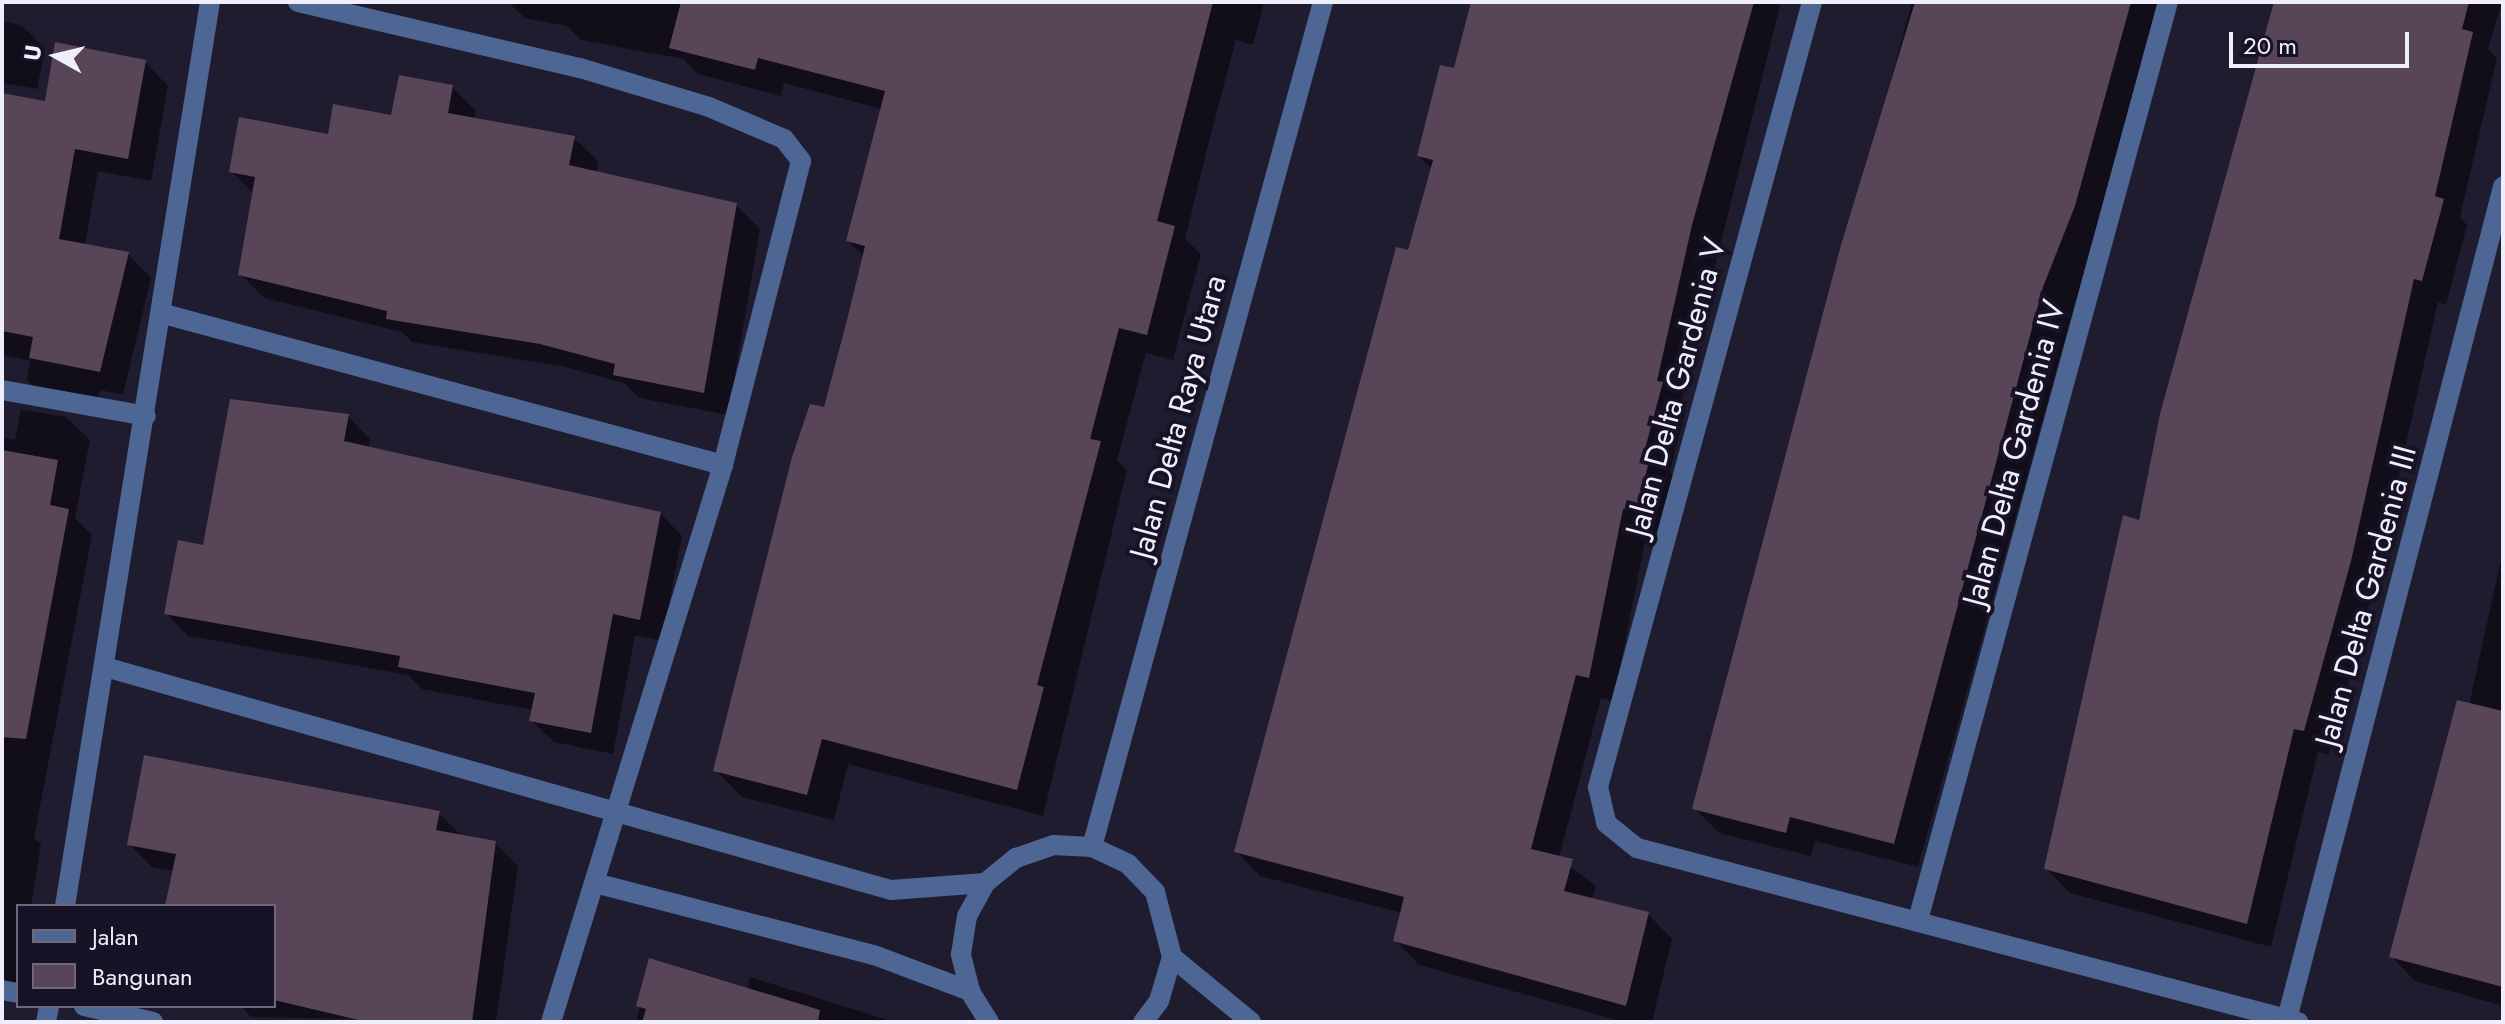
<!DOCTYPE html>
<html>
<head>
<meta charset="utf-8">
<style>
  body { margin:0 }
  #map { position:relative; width:2505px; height:1024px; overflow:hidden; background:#201c2f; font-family:Jost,sans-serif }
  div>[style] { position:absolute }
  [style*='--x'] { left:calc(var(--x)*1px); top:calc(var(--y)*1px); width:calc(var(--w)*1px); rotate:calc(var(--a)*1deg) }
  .shadow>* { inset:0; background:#0007 }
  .building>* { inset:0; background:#584557 }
  .minor>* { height:20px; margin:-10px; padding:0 10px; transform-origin:10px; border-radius:10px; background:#4d6694 }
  span { translate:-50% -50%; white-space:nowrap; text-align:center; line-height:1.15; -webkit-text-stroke:8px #171225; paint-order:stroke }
  .street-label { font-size:32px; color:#f1eefc }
  .frame { position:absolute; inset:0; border:4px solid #f1eefc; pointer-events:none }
  .legend { position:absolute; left:16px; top:904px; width:260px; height:104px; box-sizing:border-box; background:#171225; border:2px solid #6e6a7b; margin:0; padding:10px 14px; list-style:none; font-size:24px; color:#f1eefc }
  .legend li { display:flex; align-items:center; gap:16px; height:40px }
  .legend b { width:40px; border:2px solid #6e6a7b }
  .north { position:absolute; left:16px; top:16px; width:80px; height:80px; -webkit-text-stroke:6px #171225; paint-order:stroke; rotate:278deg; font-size:22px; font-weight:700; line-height:32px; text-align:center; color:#f1eefc }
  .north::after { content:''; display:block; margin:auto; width:28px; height:36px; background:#f1eefc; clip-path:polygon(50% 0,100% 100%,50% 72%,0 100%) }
  .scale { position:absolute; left:2229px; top:32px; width:180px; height:36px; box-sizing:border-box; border:4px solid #f1eefc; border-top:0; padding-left:10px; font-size:24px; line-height:28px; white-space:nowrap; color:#f1eefc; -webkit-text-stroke:6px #171225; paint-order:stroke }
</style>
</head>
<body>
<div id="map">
  <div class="shadow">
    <i style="clip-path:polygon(508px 2px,1264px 2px,1253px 45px,1236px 40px,1208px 145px,1185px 239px,1201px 254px,1173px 360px,1146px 353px,1117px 460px,1127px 470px,1043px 816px,848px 764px,834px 820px,742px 797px,715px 770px,826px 410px,864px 257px,848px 241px,882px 109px,784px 83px,781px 96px,698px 74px,683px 59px,581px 40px,567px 26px,525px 18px)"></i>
    <i style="clip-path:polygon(1472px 2px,1781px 2px,1681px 403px,1686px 409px,1670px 471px,1676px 477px,1660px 536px,1647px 532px,1613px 702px,1601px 698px,1559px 858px,1596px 886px,1592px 900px,1648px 914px,1672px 939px,1652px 1022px,1624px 1022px,1419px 965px,1395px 940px,1402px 913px,1260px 876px,1236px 851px,1432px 169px,1419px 156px,1456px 71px)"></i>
    <i style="clip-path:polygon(1912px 2px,2159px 2px,1918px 867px,1815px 841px,1811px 856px,1719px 833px,1694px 808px)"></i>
    <i style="clip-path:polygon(2276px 2px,2502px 2px,2488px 49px,2497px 58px,2460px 217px,2467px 225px,2446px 305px,2438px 302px,2374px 586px,2329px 755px,2318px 752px,2271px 947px,2070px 893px,2046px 869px)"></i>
    <i style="clip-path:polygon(2px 21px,21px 25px,45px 48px,37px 89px,2px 83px)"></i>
    <i style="clip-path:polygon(145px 62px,168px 86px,151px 181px,98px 171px,85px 246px,128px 254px,151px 278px,123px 395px,100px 390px,95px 412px,51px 404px,27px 380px,30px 361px,2px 355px,2px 95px,46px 103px)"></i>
    <i style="clip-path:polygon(452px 87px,476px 111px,474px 119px,574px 138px,598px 161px,596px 173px,736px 205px,760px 229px,728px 415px,639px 398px,624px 383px,565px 367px,412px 342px,402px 332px,264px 298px,240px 274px,254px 194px,231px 171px,393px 118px)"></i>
    <i style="clip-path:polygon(21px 409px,66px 417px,90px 440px,75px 518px,92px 535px,34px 838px,41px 844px,31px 906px,18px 906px,18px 987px,2px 984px,2px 437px,15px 440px)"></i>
    <i style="clip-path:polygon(348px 416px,370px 439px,368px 449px,660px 513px,682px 536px,662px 641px,635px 635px,613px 754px,554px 742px,531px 720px,533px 710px,422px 689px,408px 675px,188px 636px,166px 613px,204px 547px)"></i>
    <i style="clip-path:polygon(2503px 550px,2503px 1006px,2415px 981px,2391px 956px,2469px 705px)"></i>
    <i style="clip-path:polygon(439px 813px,463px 837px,495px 843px,518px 866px,496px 1022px,251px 1017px,241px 1006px,274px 1006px,274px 906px,167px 906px,174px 871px,152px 867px,129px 844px)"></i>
    <i style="clip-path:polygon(651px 961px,747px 990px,750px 977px,894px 1022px,636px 1022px)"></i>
  </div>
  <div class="building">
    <i style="clip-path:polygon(681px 2px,1213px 2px,1157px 221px,1175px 226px,1147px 335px,1119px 328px,1090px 439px,1101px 441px,1037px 685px,1044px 687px,1017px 790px,822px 739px,807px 795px,713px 771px,792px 457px,810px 404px,824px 407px,848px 316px,865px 246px,846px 241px,885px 91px,758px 58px,755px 70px,669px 48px)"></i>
    <i style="clip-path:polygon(1471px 2px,1754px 2px,1692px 225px,1657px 381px,1663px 382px,1645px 449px,1652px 450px,1636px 512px,1623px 509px,1589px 678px,1576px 675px,1531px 849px,1573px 859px,1564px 891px,1649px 912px,1626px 1006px,1393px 941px,1404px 897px,1234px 852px,1396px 247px,1408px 250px,1433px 160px,1417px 156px,1440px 65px,1454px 68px)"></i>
    <i style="clip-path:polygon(1915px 2px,2131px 2px,2075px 206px,2043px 287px,1894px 844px,1790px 817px,1786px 833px,1692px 809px,1841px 245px)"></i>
    <i style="clip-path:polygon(2274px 2px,2469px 2px,2462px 29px,2473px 32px,2435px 196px,2444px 199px,2422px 281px,2414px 279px,2351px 561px,2304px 731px,2294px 729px,2247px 924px,2044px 869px,2123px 515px,2139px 520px,2160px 414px)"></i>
    <i style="clip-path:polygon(55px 42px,146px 60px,128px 159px,75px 149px,59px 239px,129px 252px,100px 372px,29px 358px,33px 337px,2px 331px,2px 93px,45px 101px)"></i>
    <i style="clip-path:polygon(399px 75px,453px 85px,448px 113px,575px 136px,569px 165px,737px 203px,704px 393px,613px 375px,615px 364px,540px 344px,386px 319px,387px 311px,238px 275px,255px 177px,229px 172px,239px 117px,328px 134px,333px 104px,391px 115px)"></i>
    <i style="clip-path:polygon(230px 399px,349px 414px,344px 441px,661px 512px,640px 620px,613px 614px,591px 733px,529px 721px,535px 693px,398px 667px,400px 656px,164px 614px,178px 540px,203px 545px)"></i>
    <i style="clip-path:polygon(2px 450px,58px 460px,50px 505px,69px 509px,26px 739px,2px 737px)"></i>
    <i style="clip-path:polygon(2457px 700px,2503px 711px,2503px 987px,2389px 957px)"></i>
    <i style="clip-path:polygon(144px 755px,440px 811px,436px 830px,496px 841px,472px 1022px,367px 1022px,274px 1000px,274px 906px,165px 906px,176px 854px,127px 845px)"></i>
    <i style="clip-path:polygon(649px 958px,820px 1010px,818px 1022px,642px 1022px,646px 1009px,636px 1006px)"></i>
  </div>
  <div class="minor">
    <i style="--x:298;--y:2;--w:290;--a:13.2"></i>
    <i style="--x:580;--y:68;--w:135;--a:16.8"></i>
    <i style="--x:709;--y:107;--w:82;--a:23.1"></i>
    <i style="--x:784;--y:139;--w:28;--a:52"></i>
    <i style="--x:801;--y:161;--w:314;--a:104.4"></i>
    <i style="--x:723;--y:465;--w:583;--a:107.16"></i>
    <i style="--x:1812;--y:2;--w:814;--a:105.25"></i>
    <i style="--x:1598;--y:787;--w:37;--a:77"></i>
    <i style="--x:1606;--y:823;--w:40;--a:39"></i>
    <i style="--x:1637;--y:848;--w:684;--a:14.75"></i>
    <i style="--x:164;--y:314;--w:579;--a:15.12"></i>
    <i style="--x:2;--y:390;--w:146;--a:10.2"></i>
    <i style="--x:105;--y:667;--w:817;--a:15.84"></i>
    <i style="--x:891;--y:890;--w:94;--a:-4.3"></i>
    <i style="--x:1092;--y:847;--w:876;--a:-74.71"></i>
    <i style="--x:595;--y:883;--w:288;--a:14.5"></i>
    <i style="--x:874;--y:955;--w:103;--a:20.6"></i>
    <i style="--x:65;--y:906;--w:916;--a:-80.89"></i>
    <i style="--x:1918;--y:920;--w:951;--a:-74.77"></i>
    <i style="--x:1172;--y:957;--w:102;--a:39.4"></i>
    <i style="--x:2;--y:990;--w:16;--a:11"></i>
    <i style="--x:84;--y:1006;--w:71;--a:13.1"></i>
    <i style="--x:2287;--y:1019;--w:860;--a:-75.45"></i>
    <i style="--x:46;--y:1022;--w:16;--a:-79"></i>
    <i style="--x:989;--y:1022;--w:36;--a:-122"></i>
    <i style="--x:970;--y:991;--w:38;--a:-104"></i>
    <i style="--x:961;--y:954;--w:38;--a:-81"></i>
    <i style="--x:967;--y:916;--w:38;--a:-61"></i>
    <i style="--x:985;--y:883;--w:40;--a:-39"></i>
    <i style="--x:1016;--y:858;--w:39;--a:-19"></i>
    <i style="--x:1053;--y:845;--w:39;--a:3"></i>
    <i style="--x:1092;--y:847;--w:40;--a:25"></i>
    <i style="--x:1128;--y:864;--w:39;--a:46"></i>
    <i style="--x:1155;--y:892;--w:67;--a:75.3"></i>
    <i style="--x:1172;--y:957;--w:46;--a:106.5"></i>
    <i style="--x:1159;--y:1001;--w:26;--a:127"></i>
  </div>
  <div class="street-label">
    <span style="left:1676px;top:387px;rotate:-75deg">Jalan Delta Gardenia V</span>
    <span style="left:1178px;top:417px;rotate:-75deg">Jalan Delta Raya Utara</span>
    <span style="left:2014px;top:453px;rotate:-75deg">Jalan Delta Gardenia IV</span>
    <span style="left:2366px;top:596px;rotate:-75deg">Jalan Delta Gardenia III</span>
  </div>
  <div class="frame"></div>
  <ul class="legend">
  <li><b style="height:10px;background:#4d6694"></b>Jalan</li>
  <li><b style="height:22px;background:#584557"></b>Bangunan</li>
  </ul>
  <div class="north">U</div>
  <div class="scale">20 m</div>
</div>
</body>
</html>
